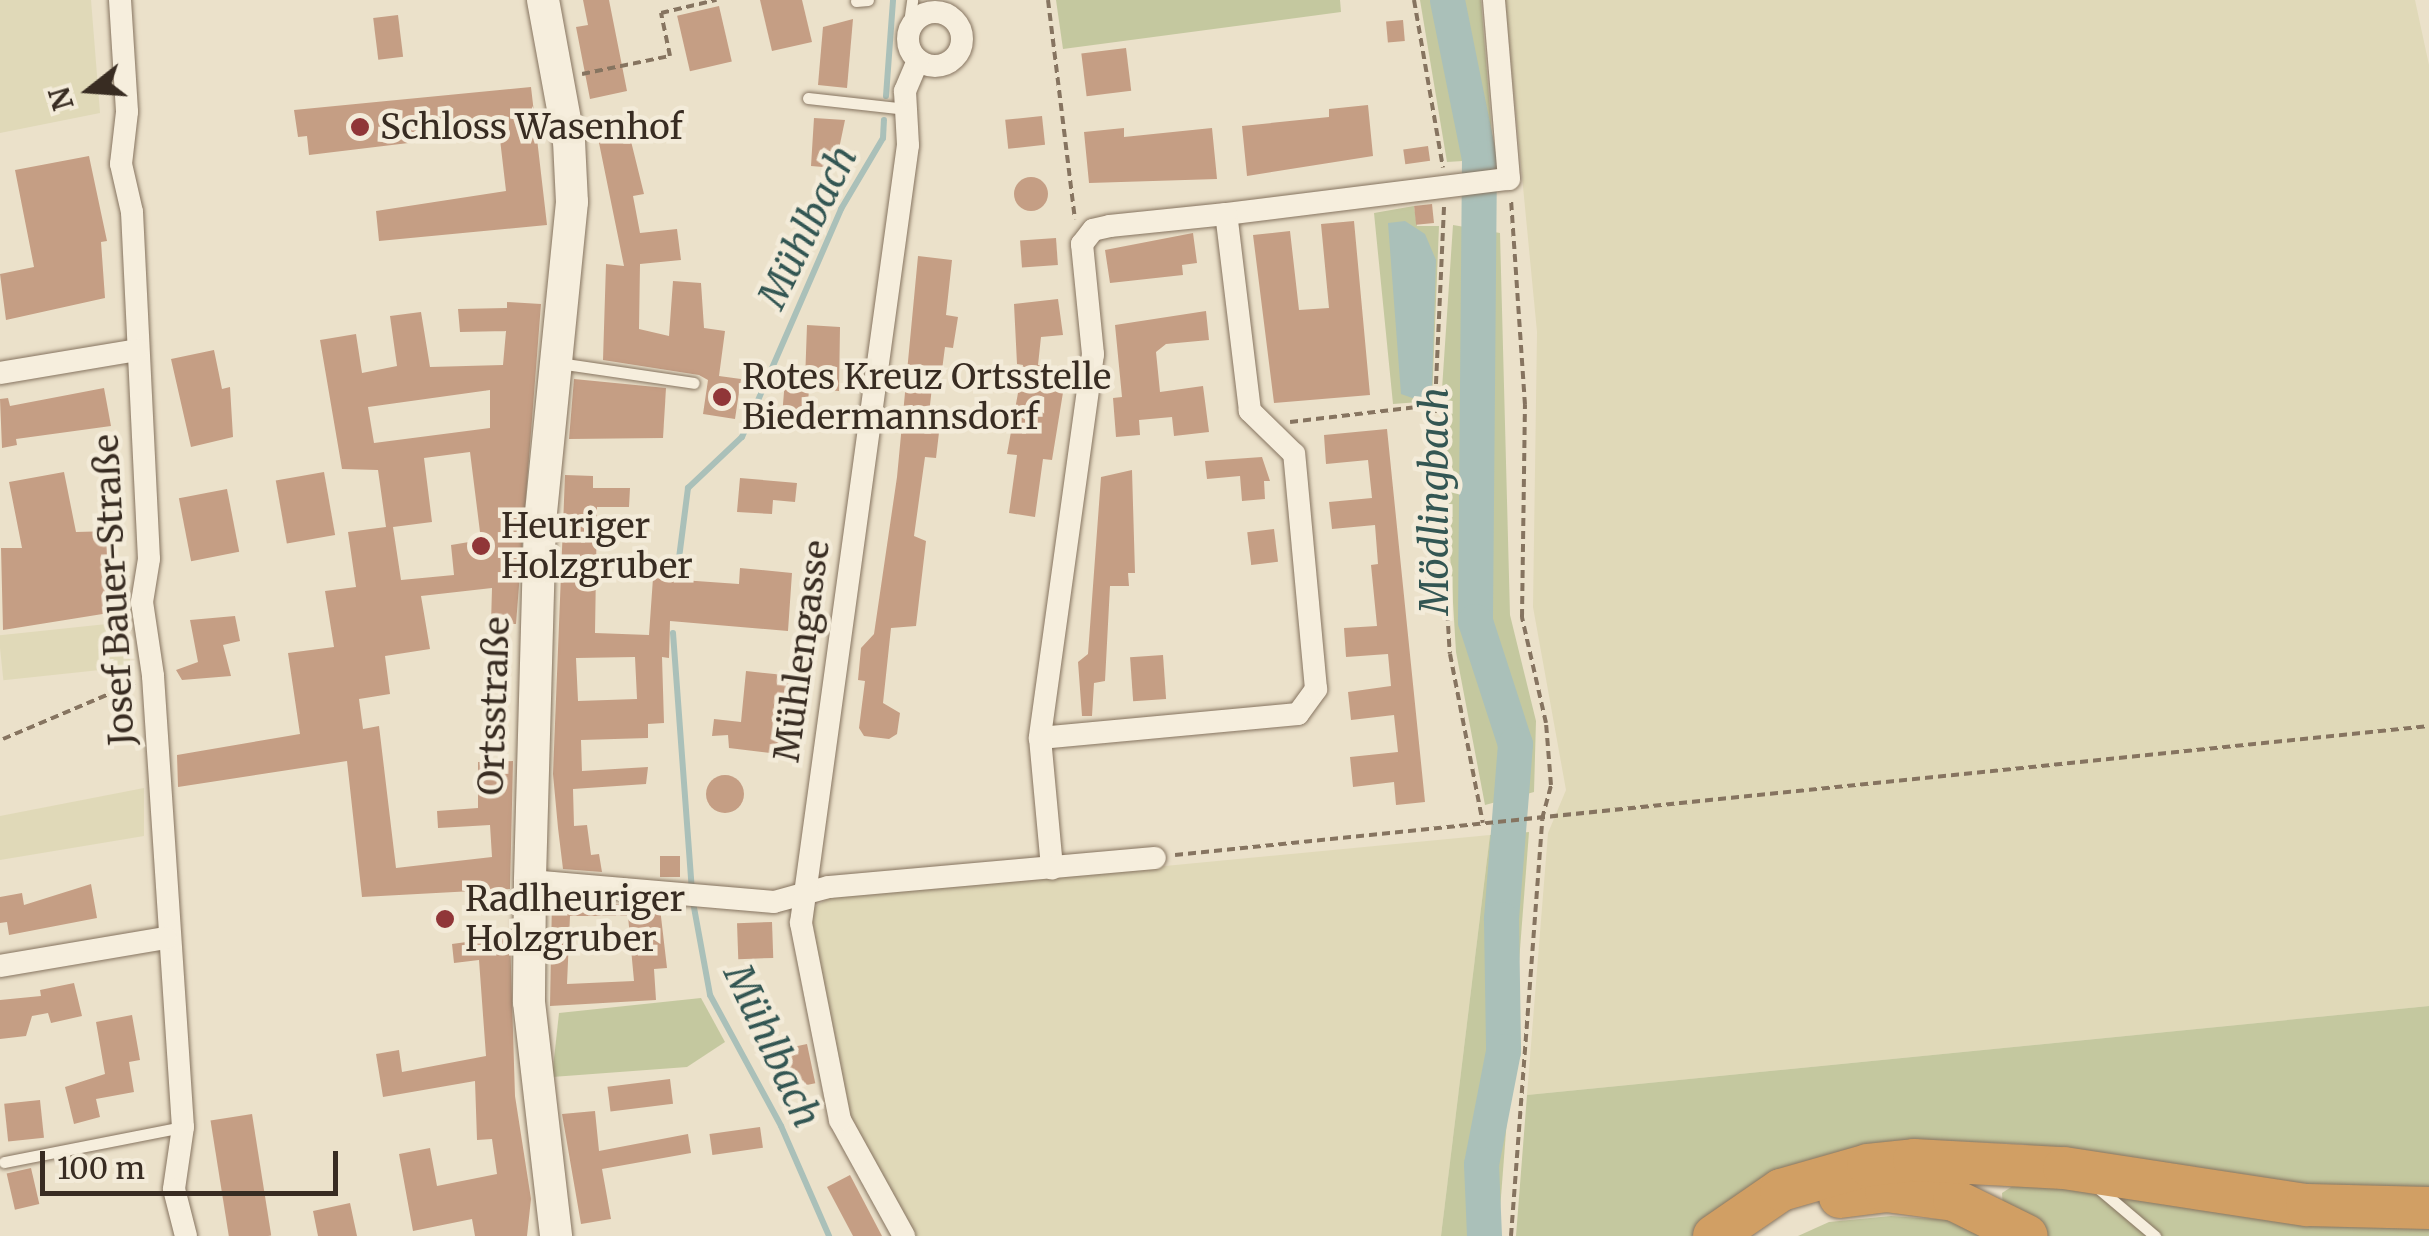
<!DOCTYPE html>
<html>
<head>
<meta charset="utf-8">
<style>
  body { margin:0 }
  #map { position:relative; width:2429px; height:1236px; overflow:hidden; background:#ebe1ca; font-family:Merriweather,serif }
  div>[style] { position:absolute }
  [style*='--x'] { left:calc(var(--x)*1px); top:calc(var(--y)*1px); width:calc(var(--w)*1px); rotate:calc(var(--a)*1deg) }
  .farmland>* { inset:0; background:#e0d9b8; transform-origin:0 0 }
  .green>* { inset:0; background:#c4c89f }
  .water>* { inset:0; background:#aac0b9 }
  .stream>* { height:6px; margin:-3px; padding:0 3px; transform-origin:3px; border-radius:3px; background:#aac0b9 }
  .river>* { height:35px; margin:-17.5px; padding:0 17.5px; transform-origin:17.5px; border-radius:17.5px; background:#aac0b9 }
  .building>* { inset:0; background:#c59e84; transform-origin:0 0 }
  .round { border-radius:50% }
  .path>* { height:4px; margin-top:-2px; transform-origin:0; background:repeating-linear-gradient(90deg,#867460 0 8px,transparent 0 13px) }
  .roads { filter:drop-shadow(0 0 2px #867460) drop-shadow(0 0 2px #867460) }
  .lane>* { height:11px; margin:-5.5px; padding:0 5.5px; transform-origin:5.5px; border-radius:5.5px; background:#f6eedd }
  .street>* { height:22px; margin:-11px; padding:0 11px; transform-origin:11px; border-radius:11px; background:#f6eedd }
  .street>.ring { margin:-11px; padding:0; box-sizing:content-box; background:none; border:22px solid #f6eedd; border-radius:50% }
  .secondary>* { height:32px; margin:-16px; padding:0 16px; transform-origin:16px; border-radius:16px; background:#f6eedd }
  .highway>* { height:42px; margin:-21px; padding:0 21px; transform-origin:21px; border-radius:21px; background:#d19f64 }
  .dots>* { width:28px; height:28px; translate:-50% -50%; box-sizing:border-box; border:5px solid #f3ebd9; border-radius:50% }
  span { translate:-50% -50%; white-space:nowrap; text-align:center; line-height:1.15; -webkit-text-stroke:9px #f3ebd9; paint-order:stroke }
  .poi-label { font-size:35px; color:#382c22 }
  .left { translate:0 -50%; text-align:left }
  .street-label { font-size:35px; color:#382c22 }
  .water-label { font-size:38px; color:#335653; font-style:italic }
  .north { position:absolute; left:40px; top:40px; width:100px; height:100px; -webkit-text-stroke:8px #f3ebd9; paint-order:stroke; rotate:253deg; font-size:28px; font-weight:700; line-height:40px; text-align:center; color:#382c22 }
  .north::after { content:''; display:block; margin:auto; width:35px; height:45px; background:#382c22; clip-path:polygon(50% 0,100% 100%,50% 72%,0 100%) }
  .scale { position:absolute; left:40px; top:1151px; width:298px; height:45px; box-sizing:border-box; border:5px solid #382c22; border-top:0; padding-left:12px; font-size:30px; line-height:35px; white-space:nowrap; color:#382c22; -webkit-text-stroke:8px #f3ebd9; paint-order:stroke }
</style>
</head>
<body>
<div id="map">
  <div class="farmland">
    <i style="clip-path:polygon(0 0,91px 0,100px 113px,0 133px)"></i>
    <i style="clip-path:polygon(1505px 0,2415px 0,2429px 65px,2429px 1006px,1527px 1095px,1548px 833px,1566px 790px,1533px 607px,1537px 332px)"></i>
    <i style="left:126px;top:622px;width:45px;height:128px;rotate:84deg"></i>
    <i style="clip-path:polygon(144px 788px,144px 836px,0 860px,0 816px)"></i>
    <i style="clip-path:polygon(1490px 835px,1441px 1236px,911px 1236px,848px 1116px,810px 910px,829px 898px)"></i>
  </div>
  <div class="green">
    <i style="clip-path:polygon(1056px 0,1340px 0,1341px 12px,1063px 49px)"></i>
    <i style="clip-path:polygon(1420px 0,1481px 0,1494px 159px,1447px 162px)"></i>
    <i style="clip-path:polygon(1414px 206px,1417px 226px,1439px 226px,1432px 401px,1393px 404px,1374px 213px)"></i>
    <i style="clip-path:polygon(1453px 225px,1500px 233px,1510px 615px,1536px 721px,1534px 792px,1485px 805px,1456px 652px,1441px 404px)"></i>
    <i style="clip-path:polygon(1529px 832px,1498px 1236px,1441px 1236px,1490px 835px)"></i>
    <i style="clip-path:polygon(701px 998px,725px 1042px,687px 1067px,552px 1077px,559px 1013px)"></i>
    <i style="clip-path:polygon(2429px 1006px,2429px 1190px,2270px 1182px,2021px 1144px,1923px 1140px,1705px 1222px,1692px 1236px,1516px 1236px,1527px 1095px)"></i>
    <i style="clip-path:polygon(2034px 1172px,2429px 1217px,2429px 1236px,2043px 1236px,2003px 1209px,2002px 1193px)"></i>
    <i style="clip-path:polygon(1891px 1216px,1949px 1220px,1995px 1236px,1798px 1236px,1829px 1222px)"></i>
  </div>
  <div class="water">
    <i style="clip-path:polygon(1405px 221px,1425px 234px,1436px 260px,1432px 387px,1418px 400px,1401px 394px,1388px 223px)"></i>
  </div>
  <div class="stream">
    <i style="--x:886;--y:96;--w:96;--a:-85.8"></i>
    <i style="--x:678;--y:566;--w:79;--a:-82.7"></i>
    <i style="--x:688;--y:488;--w:74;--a:-43.4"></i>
    <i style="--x:742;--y:437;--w:249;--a:-66.5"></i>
    <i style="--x:841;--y:209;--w:82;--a:-59.4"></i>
    <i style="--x:883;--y:138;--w:18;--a:-87"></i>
    <i style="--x:673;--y:633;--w:258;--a:85.8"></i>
    <i style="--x:693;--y:902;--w:95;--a:79.6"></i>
    <i style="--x:710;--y:995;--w:149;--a:61.5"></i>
    <i style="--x:781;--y:1126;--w:120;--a:66.4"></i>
  </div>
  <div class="river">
    <i style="--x:1447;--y:0;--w:161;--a:78.6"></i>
    <i style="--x:1479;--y:158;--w:463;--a:90.5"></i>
    <i style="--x:1475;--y:621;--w:129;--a:72"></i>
    <i style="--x:1515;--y:744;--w:176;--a:94.6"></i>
    <i style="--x:1501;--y:919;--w:132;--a:89.1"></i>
    <i style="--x:1503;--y:1051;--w:115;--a:101"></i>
    <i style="--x:1481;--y:1164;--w:72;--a:87.6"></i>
  </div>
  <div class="building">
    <i style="clip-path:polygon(583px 0,609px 0,627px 91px,590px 99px,576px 27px,588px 25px)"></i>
    <i style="clip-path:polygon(760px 0,802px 0,812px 42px,772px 51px)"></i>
    <i style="left:719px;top:6px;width:57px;height:43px;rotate:77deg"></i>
    <i style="left:398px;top:15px;width:42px;height:25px;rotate:83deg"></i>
    <i style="clip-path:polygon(853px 19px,847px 88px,818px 85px,823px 27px)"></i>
    <i style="left:1403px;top:20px;width:21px;height:17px;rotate:85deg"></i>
    <i style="left:1126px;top:48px;width:43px;height:45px;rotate:83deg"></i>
    <i style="clip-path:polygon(531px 87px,547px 225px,379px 241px,376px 211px,506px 191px,498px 122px,423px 131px,425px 141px,309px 155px,307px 136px,298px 137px,294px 110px)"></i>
    <i style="clip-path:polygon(1368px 105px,1373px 156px,1247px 176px,1242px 126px,1329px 117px,1329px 109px)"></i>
    <i style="left:1042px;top:116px;width:29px;height:37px;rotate:84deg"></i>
    <i style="clip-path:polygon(814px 118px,845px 120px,835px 168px,811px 166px)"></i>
    <i style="clip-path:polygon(627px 125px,644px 194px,633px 196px,640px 233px,677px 229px,681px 260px,640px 264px,639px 329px,669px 336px,673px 281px,701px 283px,704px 328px,725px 331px,719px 376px,741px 379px,735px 419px,703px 414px,708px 380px,699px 375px,603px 360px,606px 264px,624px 266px,597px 133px)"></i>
    <i style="clip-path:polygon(1124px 128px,1124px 137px,1212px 128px,1217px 179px,1089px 183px,1084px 132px)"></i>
    <i style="left:1428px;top:146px;width:15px;height:25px;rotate:82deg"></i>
    <i style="clip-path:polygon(89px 156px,107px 241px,101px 242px,105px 298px,6px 320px,0 274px,34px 267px,15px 170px)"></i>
    <i class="round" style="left:1014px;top:177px;width:34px;height:34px"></i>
    <i style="left:1432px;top:204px;width:19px;height:18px;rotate:84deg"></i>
    <i style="clip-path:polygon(1354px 221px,1370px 395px,1274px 403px,1253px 235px,1290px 231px,1299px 310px,1329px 308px,1321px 224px)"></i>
    <i style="clip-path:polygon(1193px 233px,1197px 263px,1182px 265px,1183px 275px,1110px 283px,1105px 250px)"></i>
    <i style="left:1056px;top:238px;width:27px;height:36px;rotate:86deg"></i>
    <i style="clip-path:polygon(918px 256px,952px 260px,946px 315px,958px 317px,953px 348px,945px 347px,942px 370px,934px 369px,928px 423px,940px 424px,936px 458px,925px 457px,914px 536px,926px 541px,916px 626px,891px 628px,883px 703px,900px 713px,897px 734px,889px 739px,864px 736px,859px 728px,865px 681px,858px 680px,861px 648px,874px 634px,897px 477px)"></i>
    <i style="clip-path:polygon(1058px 299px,1063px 335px,1041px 337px,1038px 365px,1067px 368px,1052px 460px,1043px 459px,1035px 517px,1009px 513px,1017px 455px,1007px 454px,1023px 365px,1017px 364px,1014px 304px)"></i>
    <i style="clip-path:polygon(evenodd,507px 302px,541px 304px,516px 624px,491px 624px,492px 588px,421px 596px,430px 649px,385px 656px,390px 694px,359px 699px,363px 729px,379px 726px,396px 868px,492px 857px,490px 825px,438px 828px,437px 811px,478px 808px,478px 762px,513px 761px,510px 889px,362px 897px,347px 761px,178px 787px,177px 755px,300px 734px,288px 653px,334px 647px,325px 591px,356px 587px,348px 532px,386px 527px,378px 470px,342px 469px,320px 340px,356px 334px,362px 373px,397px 366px,390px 316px,421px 312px,430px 367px,503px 365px,506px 331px,460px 332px,458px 309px,507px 308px,507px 302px,490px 390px,490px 428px,374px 443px,368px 407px,490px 390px,507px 302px,470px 452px,481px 540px,451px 545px,454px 575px,401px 580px,393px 527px,432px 522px,424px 458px,470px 452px)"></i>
    <i style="clip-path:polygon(1206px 311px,1209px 340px,1166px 344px,1156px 352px,1160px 392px,1203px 386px,1209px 432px,1174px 436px,1172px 417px,1139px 420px,1140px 435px,1116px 437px,1113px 398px,1122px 397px,1115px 325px)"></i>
    <i style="clip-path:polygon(807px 325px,840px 327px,839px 391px,809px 389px,807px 418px,782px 416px,785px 380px,805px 381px)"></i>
    <i style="clip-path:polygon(214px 350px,222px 389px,230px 387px,233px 437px,191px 447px,171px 359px)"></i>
    <i style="clip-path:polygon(574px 379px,666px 388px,663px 438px,569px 439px)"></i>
    <i style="clip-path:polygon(104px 388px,111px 426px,16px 439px,17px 445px,2px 448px,0 399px,8px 398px,10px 406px)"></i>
    <i style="clip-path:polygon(1387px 429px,1425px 802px,1396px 805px,1394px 782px,1353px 787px,1350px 757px,1398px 752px,1394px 715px,1351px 720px,1348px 692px,1391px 686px,1388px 654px,1346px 657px,1344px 628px,1377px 626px,1371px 565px,1378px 564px,1375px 525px,1332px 529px,1329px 502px,1372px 498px,1368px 460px,1326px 464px,1324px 435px)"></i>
    <i style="clip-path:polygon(1262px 457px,1270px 481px,1264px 481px,1265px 499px,1242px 501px,1240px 476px,1207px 479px,1205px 461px)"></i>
    <i style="clip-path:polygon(1132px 470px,1135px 573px,1128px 573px,1129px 586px,1110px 586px,1105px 681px,1094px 683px,1092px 716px,1082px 716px,1078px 662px,1088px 654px,1101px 477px)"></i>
    <i style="clip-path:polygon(64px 472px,76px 532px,112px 531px,115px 612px,3px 630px,1px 548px,22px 548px,9px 482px)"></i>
    <i style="left:324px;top:472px;width:64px;height:49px;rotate:80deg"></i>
    <i style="clip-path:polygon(evenodd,565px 475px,593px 476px,593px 488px,630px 488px,629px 507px,597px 507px,595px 633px,649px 635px,653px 578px,739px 584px,740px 568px,792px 573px,788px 631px,670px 621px,669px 658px,662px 657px,664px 723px,648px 724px,648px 738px,581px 740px,582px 771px,648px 767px,646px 784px,573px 789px,574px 826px,587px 825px,591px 855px,599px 854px,602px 872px,563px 869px,558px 828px,553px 774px,565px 475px,635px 657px,637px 699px,578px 701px,576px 658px,635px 657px)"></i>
    <i style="clip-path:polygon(740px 478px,797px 483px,795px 502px,773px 500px,772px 514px,737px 512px)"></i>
    <i style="left:227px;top:489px;width:64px;height:49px;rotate:79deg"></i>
    <i style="left:1274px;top:529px;width:33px;height:27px;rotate:83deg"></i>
    <i style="clip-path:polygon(235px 616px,240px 641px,223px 645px,231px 676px,182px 680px,176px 670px,198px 662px,190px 620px)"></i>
    <i style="left:1163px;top:655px;width:44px;height:33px;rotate:86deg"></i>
    <i style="clip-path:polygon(746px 671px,794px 676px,779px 754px,729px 748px,728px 735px,712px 736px,714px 719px,741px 722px)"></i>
    <i class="round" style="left:706px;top:775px;width:38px;height:38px"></i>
    <i style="left:660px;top:856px;width:20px;height:21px"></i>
    <i style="clip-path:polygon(91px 884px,97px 918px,9px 935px,7px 922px,0 923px,0 897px,22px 893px,24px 905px)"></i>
    <i style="clip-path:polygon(evenodd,552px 898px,660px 908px,667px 968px,654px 969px,656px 1000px,550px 1006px,552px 898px,570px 916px,628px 916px,634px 981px,567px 984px,570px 916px)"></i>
    <i style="left:772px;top:922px;width:36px;height:35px;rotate:88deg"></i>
    <i style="clip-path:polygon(510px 936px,515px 1096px,531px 1199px,527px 1236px,475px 1236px,472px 1219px,413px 1231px,399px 1154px,430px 1148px,437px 1186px,497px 1174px,492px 1139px,477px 1140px,475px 1081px,383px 1097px,376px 1054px,399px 1050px,402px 1072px,486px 1056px,479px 960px,454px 963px,452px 944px)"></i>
    <i style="clip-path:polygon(74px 983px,82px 1016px,51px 1023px,48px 1013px,32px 1016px,26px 1036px,0 1039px,0 1000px,41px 996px,40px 990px)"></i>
    <i style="clip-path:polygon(132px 1015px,140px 1060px,129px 1062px,134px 1092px,96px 1099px,100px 1117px,74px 1124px,65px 1087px,105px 1074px,96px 1022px)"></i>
    <i style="left:807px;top:1044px;width:40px;height:30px;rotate:78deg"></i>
    <i style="left:670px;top:1079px;width:25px;height:63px;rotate:83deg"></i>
    <i style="left:40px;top:1100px;width:38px;height:36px;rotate:84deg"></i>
    <i style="clip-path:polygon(595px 1111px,599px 1151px,688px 1134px,691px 1153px,602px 1169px,611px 1219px,581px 1224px,562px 1114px)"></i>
    <i style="left:252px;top:1114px;width:123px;height:42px;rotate:81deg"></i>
    <i style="left:760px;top:1127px;width:21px;height:51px;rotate:82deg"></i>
    <i style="left:31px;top:1168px;width:37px;height:25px;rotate:77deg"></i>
    <i style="clip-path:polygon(850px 1175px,882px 1236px,853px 1236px,827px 1187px)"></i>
    <i style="clip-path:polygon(350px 1203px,357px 1236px,318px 1236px,313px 1211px)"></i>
  </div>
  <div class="path">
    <i style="--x:1048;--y:0;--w:221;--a:83"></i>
    <i style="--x:1414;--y:0;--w:170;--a:80.2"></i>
    <i style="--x:582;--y:74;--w:90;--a:-11.6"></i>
    <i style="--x:670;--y:56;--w:44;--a:-101.8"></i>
    <i style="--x:661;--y:13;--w:57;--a:-13.3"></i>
    <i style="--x:1444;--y:207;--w:198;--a:92.6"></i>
    <i style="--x:1435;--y:405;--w:249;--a:86.6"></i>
    <i style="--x:1450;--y:654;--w:172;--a:79"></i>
    <i style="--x:1290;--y:422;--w:145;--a:-6.7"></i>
    <i style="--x:3;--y:739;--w:143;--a:-23"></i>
    <i style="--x:1175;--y:855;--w:1261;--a:-5.87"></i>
    <i style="--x:1511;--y:1236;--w:418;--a:-85.7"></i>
    <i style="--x:1542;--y:819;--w:35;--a:-75"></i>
    <i style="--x:1551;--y:785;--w:62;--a:-94.6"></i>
    <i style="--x:1546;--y:723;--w:109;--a:-102.8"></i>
    <i style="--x:1522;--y:617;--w:212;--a:-89.2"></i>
    <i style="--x:1525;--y:405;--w:206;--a:-93.9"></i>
  </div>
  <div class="roads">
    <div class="lane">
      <i style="--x:856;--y:1;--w:12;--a:-5"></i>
      <i style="--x:907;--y:37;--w:37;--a:-82"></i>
      <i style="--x:808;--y:98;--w:99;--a:6.4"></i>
      <i style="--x:559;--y:363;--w:136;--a:8.4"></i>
      <i style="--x:4;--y:1162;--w:182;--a:-11.1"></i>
      <i style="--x:2097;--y:1187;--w:76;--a:40.2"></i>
    </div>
    <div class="street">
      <i style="--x:120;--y:0;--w:112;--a:86.4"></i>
      <i style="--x:127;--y:112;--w:52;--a:96.6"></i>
      <i style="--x:121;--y:164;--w:49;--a:77.1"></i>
      <i style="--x:132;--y:212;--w:347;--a:87.2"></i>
      <i style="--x:149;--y:559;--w:44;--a:99.2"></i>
      <i style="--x:142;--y:602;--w:75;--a:81.5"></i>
      <i style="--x:153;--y:676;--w:452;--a:86.2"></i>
      <i style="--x:183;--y:1127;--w:63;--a:98.3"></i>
      <i style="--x:174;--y:1189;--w:49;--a:75.7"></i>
      <i class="ring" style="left:908px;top:12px;width:32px;height:32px"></i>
      <i style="--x:1226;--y:214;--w:285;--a:-7.1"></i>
      <i style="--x:1509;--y:179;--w:180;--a:-94.8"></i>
      <i style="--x:0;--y:373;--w:139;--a:-9.5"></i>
      <i style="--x:1040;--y:738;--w:259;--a:-5.3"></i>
      <i style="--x:1298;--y:714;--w:31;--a:-54"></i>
      <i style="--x:1316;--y:689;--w:236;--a:-95.3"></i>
      <i style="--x:1294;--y:454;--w:62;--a:-135.7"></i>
      <i style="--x:1250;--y:411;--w:198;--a:-96.9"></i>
      <i style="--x:1226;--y:214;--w:117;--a:174.1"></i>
      <i style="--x:1110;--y:226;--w:17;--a:167"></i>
      <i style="--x:1093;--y:230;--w:18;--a:128"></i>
      <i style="--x:1082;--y:244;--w:111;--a:84.3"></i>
      <i style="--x:1093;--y:354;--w:388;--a:97.9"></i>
      <i style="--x:1040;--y:738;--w:131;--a:84.7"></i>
      <i style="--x:530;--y:881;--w:245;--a:4.9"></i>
      <i style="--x:774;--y:902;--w:57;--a:-15.3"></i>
      <i style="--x:829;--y:887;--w:327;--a:-5.1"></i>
      <i style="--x:0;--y:966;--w:168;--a:-9.6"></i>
      <i style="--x:904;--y:1236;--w:132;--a:-118.9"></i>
      <i style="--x:840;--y:1120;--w:201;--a:-101.2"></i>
      <i style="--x:801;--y:923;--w:785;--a:-82.17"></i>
      <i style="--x:908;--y:145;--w:54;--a:-93.2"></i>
      <i style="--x:905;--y:91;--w:33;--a:-67"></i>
    </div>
    <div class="secondary">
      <i style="--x:543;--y:0;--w:143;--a:79.6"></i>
      <i style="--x:569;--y:141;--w:61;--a:87.2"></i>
      <i style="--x:572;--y:202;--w:320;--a:95.7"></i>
      <i style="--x:540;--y:520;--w:361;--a:91.6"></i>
      <i style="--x:530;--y:881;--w:121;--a:90.5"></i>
      <i style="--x:529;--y:1002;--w:236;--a:83.4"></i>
    </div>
    <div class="highway">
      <i style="--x:1840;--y:1197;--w:46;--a:-7.4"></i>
      <i style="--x:1886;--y:1191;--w:69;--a:7.5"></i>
      <i style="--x:1954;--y:1200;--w:81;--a:26.3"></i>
      <i style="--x:1714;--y:1236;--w:81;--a:-34.5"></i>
      <i style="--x:1781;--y:1190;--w:91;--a:-16"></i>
      <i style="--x:1868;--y:1165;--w:46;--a:-6.2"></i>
      <i style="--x:1914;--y:1160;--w:150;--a:3.1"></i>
      <i style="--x:2064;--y:1168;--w:246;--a:8.7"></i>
      <i style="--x:2307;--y:1205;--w:122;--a:1.4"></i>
    </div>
  </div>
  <div class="dots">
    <i style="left:360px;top:127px;background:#903638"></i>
    <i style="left:722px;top:397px;background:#903638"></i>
    <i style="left:481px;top:546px;background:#903638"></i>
    <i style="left:445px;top:919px;background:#903638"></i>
  </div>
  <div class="poi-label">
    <span class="left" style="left:380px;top:127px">Schloss Wasenhof</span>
    <span class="left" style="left:742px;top:397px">Rotes Kreuz Ortsstelle<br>Biedermannsdorf</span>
    <span class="left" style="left:501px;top:546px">Heuriger<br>Holzgruber</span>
    <span class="left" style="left:465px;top:919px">Radlheuriger<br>Holzgruber</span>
  </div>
  <div class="street-label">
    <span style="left:114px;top:590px;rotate:-93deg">Josef Bauer-Straße</span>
    <span style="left:802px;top:651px;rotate:-82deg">Mühlengasse</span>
    <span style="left:494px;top:706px;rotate:-88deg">Ortsstraße</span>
  </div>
  <div class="water-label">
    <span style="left:808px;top:227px;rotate:-64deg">Mühlbach</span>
    <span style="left:1435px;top:501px;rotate:-90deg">Mödlingbach</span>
    <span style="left:772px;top:1046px;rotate:65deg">Mühlbach</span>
  </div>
  <div class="north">N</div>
  <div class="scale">100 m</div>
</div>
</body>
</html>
